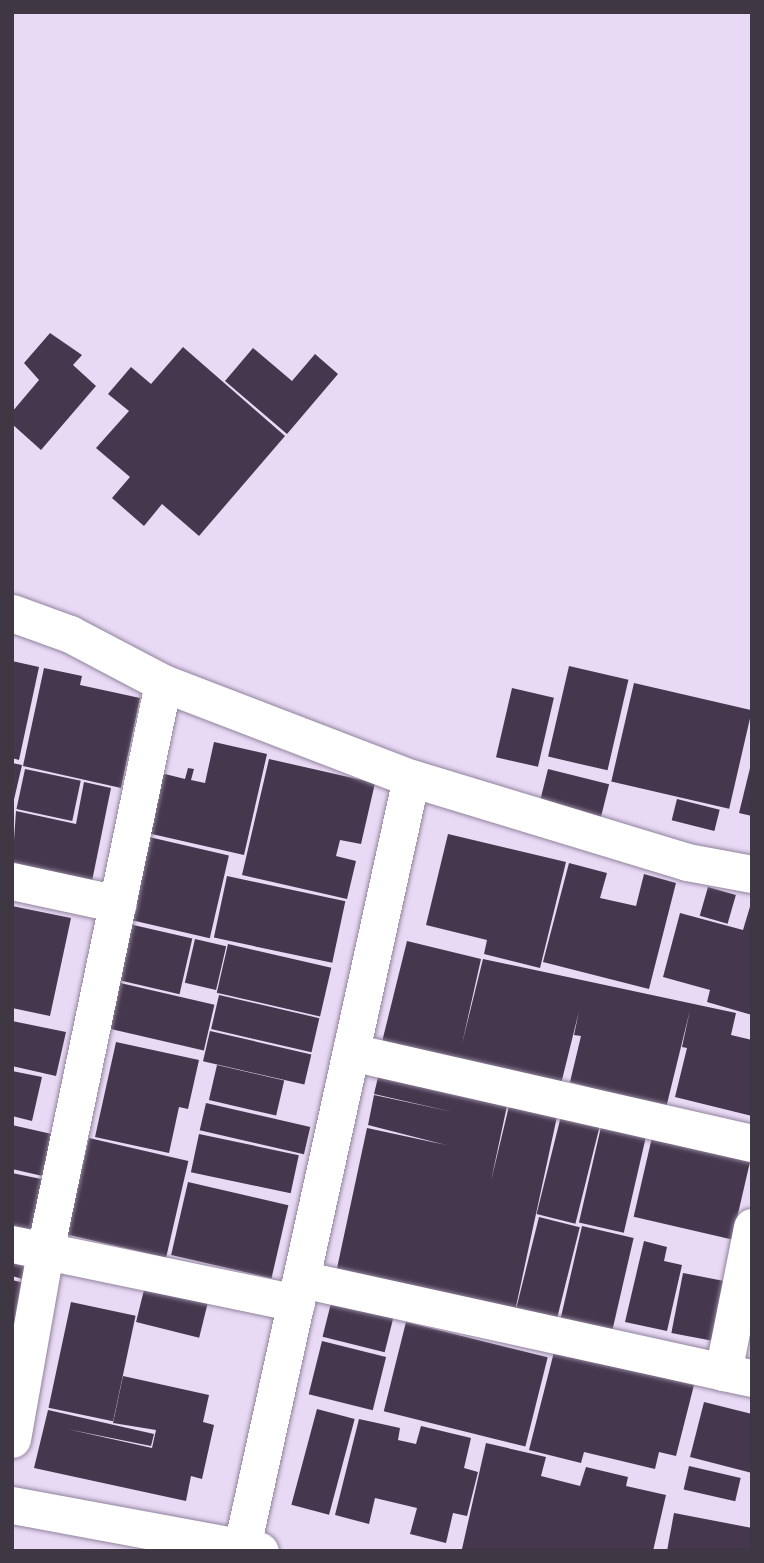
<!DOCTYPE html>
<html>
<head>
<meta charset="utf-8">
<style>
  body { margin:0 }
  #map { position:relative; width:764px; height:1563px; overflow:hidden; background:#e8d9f5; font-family:Lora,serif }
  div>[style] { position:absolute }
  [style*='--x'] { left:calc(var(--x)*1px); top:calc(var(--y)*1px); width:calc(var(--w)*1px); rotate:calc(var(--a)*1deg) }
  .building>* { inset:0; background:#45384e; transform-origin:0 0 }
  .roads { filter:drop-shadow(0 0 2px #91839c) drop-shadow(0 0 2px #91839c) }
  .street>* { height:37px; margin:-18.5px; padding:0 18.5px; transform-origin:18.5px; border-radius:18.5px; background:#fff }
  span { translate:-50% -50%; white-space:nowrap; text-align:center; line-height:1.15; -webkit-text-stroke:7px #f4e7fe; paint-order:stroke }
  .frame { position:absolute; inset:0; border:14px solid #3f3844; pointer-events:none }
</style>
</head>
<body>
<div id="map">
  <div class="building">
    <i style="clip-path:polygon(50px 333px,82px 355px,73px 365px,96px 386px,41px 450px,12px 424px,12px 412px,39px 380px,24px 363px)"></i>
    <i style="clip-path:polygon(183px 347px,285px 436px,199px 536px,162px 504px,144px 526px,112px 498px,130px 477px,96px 448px,129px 411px,108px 394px,131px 367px,151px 384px)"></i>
    <i style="clip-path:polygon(253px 348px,292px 381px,315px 354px,338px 374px,287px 434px,225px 381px)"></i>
    <i style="clip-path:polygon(12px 661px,39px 667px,19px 760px,12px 758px)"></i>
    <i style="left:569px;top:666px;width:61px;height:93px;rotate:13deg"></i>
    <i style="clip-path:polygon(44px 668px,82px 676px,80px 685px,140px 698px,121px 788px,23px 766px)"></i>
    <i style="left:634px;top:683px;width:121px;height:101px;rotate:13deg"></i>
    <i style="left:512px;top:688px;width:43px;height:71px;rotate:13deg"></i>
    <i style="clip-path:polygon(214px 742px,267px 754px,244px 855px,143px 832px,157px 772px,185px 779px,188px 768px,194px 769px,191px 780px,205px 783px)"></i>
    <i style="clip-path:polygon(269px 759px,375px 783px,361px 844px,340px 840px,336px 856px,356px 861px,347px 899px,242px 875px)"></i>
    <i style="clip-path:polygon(12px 763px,22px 765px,13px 804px,12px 804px)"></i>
    <i style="clip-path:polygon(751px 764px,752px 764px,752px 816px,739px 813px)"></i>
    <i style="left:25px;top:769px;width:57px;height:41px;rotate:12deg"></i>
    <i style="left:548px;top:769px;width:63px;height:41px;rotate:14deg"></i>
    <i style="clip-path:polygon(84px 782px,111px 788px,91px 886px,12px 869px,16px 811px,76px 824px)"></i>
    <i style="left:677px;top:799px;width:44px;height:22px;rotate:14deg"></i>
    <i style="clip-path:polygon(448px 834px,566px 862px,540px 968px,484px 954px,487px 940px,426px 925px)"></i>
    <i style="left:149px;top:837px;width:82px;height:85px;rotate:13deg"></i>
    <i style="clip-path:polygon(569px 863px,607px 873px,600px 898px,636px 906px,644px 874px,676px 883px,649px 989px,543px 962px)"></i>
    <i style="left:227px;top:876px;width:121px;height:63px;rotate:12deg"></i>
    <i style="left:708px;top:887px;width:29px;height:30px;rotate:16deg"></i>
    <i style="clip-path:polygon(752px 900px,752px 1015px,707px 1002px,710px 990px,663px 977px,680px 913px,743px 930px)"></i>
    <i style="clip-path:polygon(12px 906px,71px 918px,50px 1016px,12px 1008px)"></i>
    <i style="left:129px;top:924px;width:65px;height:57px;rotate:13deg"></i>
    <i style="left:195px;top:939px;width:32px;height:45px;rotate:13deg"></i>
    <i style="clip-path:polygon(407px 941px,481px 959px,462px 1044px,483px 959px,736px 1013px,731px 1035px,752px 1040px,752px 1116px,675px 1097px,687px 1048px,682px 1047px,690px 1010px,666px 1108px,570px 1082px,581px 1036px,574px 1035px,579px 1011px,561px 1084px,381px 1046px)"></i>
    <i style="left:228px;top:944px;width:106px;height:50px;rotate:13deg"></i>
    <i style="left:116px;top:982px;width:101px;height:47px;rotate:13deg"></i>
    <i style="left:219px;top:995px;width:103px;height:35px;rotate:13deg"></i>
    <i style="clip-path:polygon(12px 1021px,66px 1032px,56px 1076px,12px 1066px)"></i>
    <i style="left:210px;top:1031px;width:104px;height:31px;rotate:13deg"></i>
    <i style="clip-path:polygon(116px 1042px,199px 1060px,188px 1109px,179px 1107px,169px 1153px,95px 1137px)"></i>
    <i style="left:217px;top:1065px;width:69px;height:36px;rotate:13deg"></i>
    <i style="clip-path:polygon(12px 1071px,42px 1077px,32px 1121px,12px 1116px)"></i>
    <i style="clip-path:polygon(379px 1073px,508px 1101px,491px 1181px,510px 1102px,558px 1112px,515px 1311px,336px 1273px,367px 1128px,446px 1145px,368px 1125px,374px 1095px,453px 1112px,374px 1094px)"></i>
    <i style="left:206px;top:1103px;width:107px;height:28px;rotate:13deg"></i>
    <i style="left:561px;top:1116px;width:40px;height:101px;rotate:14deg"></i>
    <i style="clip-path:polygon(12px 1125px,56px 1135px,47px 1177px,12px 1169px)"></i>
    <i style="left:601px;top:1127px;width:46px;height:98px;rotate:13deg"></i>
    <i style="left:653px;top:1133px;width:101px;height:86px;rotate:13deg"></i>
    <i style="left:199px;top:1134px;width:102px;height:39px;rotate:12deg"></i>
    <i style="left:89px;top:1138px;width:102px;height:99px;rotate:13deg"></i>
    <i style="clip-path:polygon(12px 1173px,46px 1180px,34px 1235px,12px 1230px)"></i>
    <i style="left:188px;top:1182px;width:103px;height:75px;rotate:13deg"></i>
    <i style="left:539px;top:1217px;width:42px;height:99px;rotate:14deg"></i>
    <i style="left:582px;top:1226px;width:53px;height:99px;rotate:13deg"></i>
    <i style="clip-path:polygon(644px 1241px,667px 1247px,664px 1261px,682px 1265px,667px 1331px,625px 1322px)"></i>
    <i style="clip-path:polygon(12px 1252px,35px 1258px,30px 1281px,12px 1276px)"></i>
    <i style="left:683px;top:1273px;width:47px;height:61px;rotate:11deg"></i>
    <i style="clip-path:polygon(12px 1280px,28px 1284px,12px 1347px)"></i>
    <i style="left:145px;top:1286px;width:65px;height:37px;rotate:14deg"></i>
    <i style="left:332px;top:1299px;width:64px;height:39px;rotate:14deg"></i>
    <i style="left:71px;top:1302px;width:66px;height:108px;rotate:12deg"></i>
    <i style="left:406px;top:1322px;width:146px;height:92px;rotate:14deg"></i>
    <i style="left:322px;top:1341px;width:66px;height:55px;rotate:14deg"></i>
    <i style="clip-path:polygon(554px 1352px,694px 1385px,676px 1456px,659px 1452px,655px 1469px,584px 1452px,581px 1463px,529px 1450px)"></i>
    <i style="clip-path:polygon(123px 1376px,209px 1395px,203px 1422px,214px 1425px,202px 1479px,191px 1476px,186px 1501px,34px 1468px,48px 1410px,154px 1434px,151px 1446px,67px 1429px,152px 1448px,156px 1430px,113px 1423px)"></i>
    <i style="clip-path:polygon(704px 1402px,752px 1414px,752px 1473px,690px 1457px)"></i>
    <i style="left:317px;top:1409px;width:39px;height:99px;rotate:15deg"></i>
    <i style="clip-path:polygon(359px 1419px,400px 1428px,398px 1440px,416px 1444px,421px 1426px,471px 1438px,464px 1468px,478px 1472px,467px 1516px,453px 1513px,446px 1543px,410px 1534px,417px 1508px,375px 1498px,369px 1524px,335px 1515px)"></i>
    <i style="clip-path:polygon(486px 1443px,546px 1457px,541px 1476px,580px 1486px,586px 1467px,628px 1477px,626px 1486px,666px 1495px,653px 1551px,462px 1549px)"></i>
    <i style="left:689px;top:1466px;width:53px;height:24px;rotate:13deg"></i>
    <i style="clip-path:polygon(674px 1513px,752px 1528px,752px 1551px,667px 1551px)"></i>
  </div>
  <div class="roads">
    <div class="street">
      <i style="--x:12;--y:613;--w:62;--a:19.9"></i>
      <i style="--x:70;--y:634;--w:105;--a:27.8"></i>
      <i style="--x:163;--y:683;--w:266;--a:21"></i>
      <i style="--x:411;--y:778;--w:288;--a:16.9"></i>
      <i style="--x:687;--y:862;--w:66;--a:10.5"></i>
      <i style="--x:12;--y:881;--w:108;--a:12.2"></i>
      <i style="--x:351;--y:1052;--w:411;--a:12.8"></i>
      <i style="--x:752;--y:1227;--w:148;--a:101.3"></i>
      <i style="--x:723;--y:1372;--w:30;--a:12"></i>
      <i style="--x:12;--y:1244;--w:290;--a:11.7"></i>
      <i style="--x:301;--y:1279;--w:432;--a:12.4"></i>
      <i style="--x:12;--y:1439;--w:191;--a:-80"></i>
      <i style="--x:45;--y:1251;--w:580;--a:-78.26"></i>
      <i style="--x:12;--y:1505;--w:252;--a:10.5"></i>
      <i style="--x:241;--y:1551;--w:791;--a:-77.6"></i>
    </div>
  </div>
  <div class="frame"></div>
</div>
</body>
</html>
